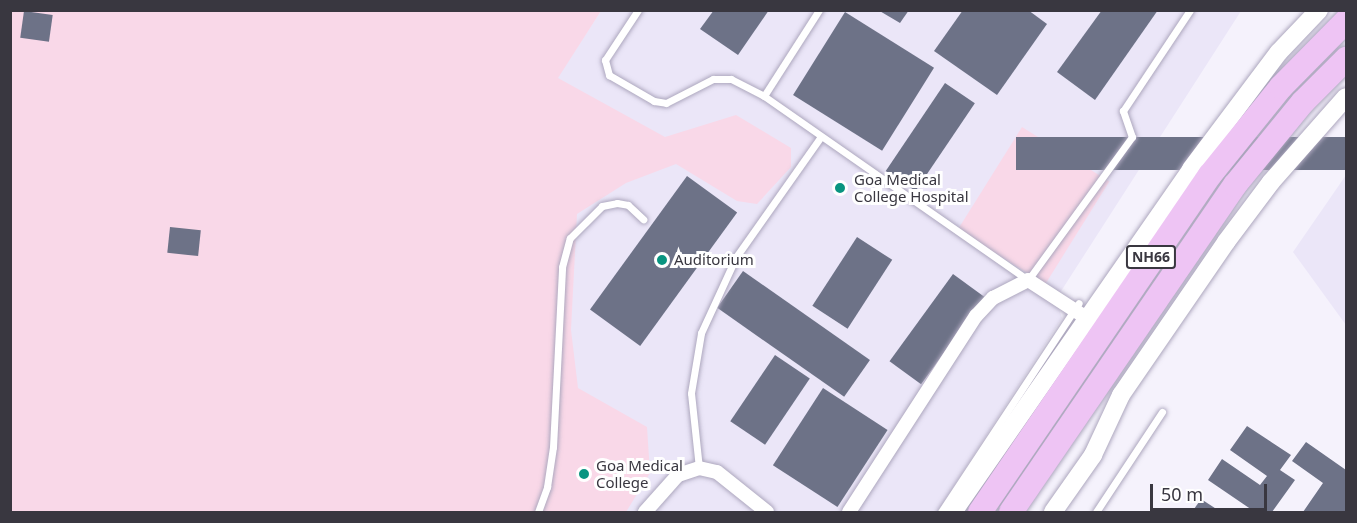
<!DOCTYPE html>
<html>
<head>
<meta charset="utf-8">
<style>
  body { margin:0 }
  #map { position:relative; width:1357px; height:523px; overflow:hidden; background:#f5f2fc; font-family:"Noto Sans",sans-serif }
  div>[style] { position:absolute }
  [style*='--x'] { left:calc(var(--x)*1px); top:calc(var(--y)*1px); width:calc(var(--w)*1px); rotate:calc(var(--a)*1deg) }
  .built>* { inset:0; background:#ebe6f8 }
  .green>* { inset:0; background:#f9d8e8; transform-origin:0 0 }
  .building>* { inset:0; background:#6d7287; transform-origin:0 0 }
  .roads { filter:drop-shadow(0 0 2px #ada7be) drop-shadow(0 0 2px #ada7be) }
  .service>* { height:7px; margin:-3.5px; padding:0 3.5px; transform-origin:3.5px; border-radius:3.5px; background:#fff }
  .minor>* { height:14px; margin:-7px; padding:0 7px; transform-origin:7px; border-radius:7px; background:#fff }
  .tertiary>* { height:18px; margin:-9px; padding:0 9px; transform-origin:9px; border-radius:9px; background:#fff }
  .trunk>* { height:24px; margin:-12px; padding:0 12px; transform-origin:12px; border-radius:12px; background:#eec4f4 }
  .dots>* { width:16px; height:16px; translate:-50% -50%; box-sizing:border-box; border:3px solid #fff; border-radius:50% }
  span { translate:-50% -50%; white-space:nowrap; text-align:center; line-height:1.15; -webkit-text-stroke:6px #fff; paint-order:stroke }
  .shield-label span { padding:2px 4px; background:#fff; border:2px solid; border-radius:4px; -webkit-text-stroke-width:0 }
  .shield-label { font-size:14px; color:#393740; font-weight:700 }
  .poi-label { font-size:15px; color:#393740 }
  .left { translate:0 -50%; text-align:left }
  .frame { position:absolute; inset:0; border:12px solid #393740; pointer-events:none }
  .scale { position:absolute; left:1150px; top:484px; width:117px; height:27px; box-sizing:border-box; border:3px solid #393740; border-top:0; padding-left:8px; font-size:18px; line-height:21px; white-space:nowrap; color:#393740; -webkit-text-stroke:4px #fff; paint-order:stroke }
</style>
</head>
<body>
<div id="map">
  <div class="built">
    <i style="clip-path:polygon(601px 11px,1241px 11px,1056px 299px,1062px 318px,937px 512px,435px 512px,557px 78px)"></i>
    <i style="clip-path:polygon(1346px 175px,1346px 325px,1293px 252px)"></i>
  </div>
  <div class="green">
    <i style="clip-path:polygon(10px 11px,601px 11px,558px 78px,665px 137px,736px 115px,791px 148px,791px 167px,757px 204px,737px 201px,676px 164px,626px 183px,577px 214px,571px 330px,578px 388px,647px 427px,650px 473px,626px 512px,11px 512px)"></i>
    <i style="left:1022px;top:127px;width:103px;height:121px;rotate:32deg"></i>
  </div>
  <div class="building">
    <i style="clip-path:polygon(714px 10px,769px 10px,738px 55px,700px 29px)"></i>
    <i style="clip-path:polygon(878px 10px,909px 10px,900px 23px)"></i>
    <i style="clip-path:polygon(963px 10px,1028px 10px,1047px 24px,997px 95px,934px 51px)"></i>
    <i style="clip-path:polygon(1102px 10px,1158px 10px,1095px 100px,1057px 72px)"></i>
    <i style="left:24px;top:11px;width:29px;height:27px;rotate:8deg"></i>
    <i style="left:845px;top:12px;width:105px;height:98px;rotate:32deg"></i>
    <i style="left:945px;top:83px;width:36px;height:106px;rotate:34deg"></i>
    <i style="left:1346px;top:137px;width:33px;height:330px;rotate:90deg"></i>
    <i style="left:687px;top:176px;width:62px;height:165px;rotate:36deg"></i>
    <i style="left:170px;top:227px;width:31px;height:26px;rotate:6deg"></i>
    <i style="left:857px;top:237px;width:42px;height:82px;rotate:33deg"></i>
    <i style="left:743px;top:271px;width:155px;height:45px;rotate:35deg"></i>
    <i style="left:953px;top:274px;width:39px;height:108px;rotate:36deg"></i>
    <i style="left:775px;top:355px;width:42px;height:80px;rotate:34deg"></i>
    <i style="left:823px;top:388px;width:77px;height:92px;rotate:33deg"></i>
    <i style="clip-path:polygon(1247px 426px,1291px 455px,1280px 470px,1295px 480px,1272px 512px,1255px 512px,1208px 480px,1222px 459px,1260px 485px,1267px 476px,1230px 450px)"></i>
    <i style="clip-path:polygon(1306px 442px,1346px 470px,1346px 512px,1303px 512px,1323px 483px,1292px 461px)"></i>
    <i style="clip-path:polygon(1201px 499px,1221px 512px,1192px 512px)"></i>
  </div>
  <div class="roads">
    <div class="service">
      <i style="--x:638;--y:10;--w:60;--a:123.4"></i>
      <i style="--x:605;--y:60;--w:16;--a:75"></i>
      <i style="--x:609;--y:75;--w:52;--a:30"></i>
      <i style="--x:654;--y:101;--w:12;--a:9"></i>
      <i style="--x:666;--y:103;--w:53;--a:-27.1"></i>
      <i style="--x:713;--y:79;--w:18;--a:0"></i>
      <i style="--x:731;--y:79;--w:37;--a:27"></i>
      <i style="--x:764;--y:96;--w:322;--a:34.9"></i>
      <i style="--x:1028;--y:280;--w:177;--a:-54"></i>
      <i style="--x:1132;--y:137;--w:28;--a:-109"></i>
      <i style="--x:1123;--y:111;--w:121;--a:-56.4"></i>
      <i style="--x:764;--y:96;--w:102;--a:-57.4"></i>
      <i style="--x:699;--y:468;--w:75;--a:-96.1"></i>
      <i style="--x:691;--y:393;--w:61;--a:-80.5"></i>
      <i style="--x:701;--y:333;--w:84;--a:-65.3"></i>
      <i style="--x:736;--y:257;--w:146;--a:-54.8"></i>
      <i style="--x:538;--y:512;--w:27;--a:-70"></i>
      <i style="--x:547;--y:487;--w:40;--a:-81.5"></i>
      <i style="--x:553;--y:447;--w:180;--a:-87.1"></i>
      <i style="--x:562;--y:267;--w:30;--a:-75"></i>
      <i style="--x:570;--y:238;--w:45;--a:-45"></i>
      <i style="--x:602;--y:206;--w:15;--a:-11"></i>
      <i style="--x:617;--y:203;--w:11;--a:10"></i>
      <i style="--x:628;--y:205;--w:21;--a:43"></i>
      <i style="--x:941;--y:512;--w:250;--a:-56.6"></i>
      <i style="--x:1096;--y:512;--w:120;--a:-56.6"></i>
    </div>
    <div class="minor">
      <i style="--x:645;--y:512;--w:50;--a:-48.3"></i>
      <i style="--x:678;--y:475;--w:22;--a:-18"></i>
      <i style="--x:699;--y:468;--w:18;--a:13"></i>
      <i style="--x:717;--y:472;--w:64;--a:38.7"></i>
      <i style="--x:849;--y:512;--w:234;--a:-57.1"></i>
      <i style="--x:976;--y:316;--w:25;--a:-47"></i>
      <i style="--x:993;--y:298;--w:39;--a:-27"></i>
      <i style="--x:1028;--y:280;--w:72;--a:33"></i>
    </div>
    <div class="tertiary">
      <i style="--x:953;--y:512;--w:417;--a:-55.2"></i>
      <i style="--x:1191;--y:169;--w:146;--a:-53.1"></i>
      <i style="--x:1279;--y:52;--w:58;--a:-46.4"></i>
      <i style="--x:1053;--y:512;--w:70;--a:-54.9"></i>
      <i style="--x:1093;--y:455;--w:66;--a:-65"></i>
      <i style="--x:1121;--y:395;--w:186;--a:-55.5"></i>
      <i style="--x:1226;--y:242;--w:75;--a:-53.1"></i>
      <i style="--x:1271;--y:182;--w:113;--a:-48.6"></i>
    </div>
    <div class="trunk">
      <i style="--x:980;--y:512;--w:408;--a:-55.7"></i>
      <i style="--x:1210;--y:175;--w:113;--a:-51.1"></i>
      <i style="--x:1281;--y:87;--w:93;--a:-45.4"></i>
      <i style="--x:1011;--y:512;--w:396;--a:-55.6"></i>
      <i style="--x:1235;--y:185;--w:107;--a:-50.7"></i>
      <i style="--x:1303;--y:102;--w:61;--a:-45"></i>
    </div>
  </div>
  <div class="dots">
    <i style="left:840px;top:188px;background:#099480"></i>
    <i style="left:662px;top:260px;background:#099480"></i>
    <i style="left:584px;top:474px;background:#099480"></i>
  </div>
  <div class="shield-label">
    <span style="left:1151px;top:257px">NH66</span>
  </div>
  <div class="poi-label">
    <span class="left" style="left:854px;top:188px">Goa Medical<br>College Hospital</span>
    <span class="left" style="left:674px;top:260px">Auditorium</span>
    <span class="left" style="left:596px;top:474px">Goa Medical<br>College</span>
  </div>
  <div class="frame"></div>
  <div class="scale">50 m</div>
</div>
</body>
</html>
